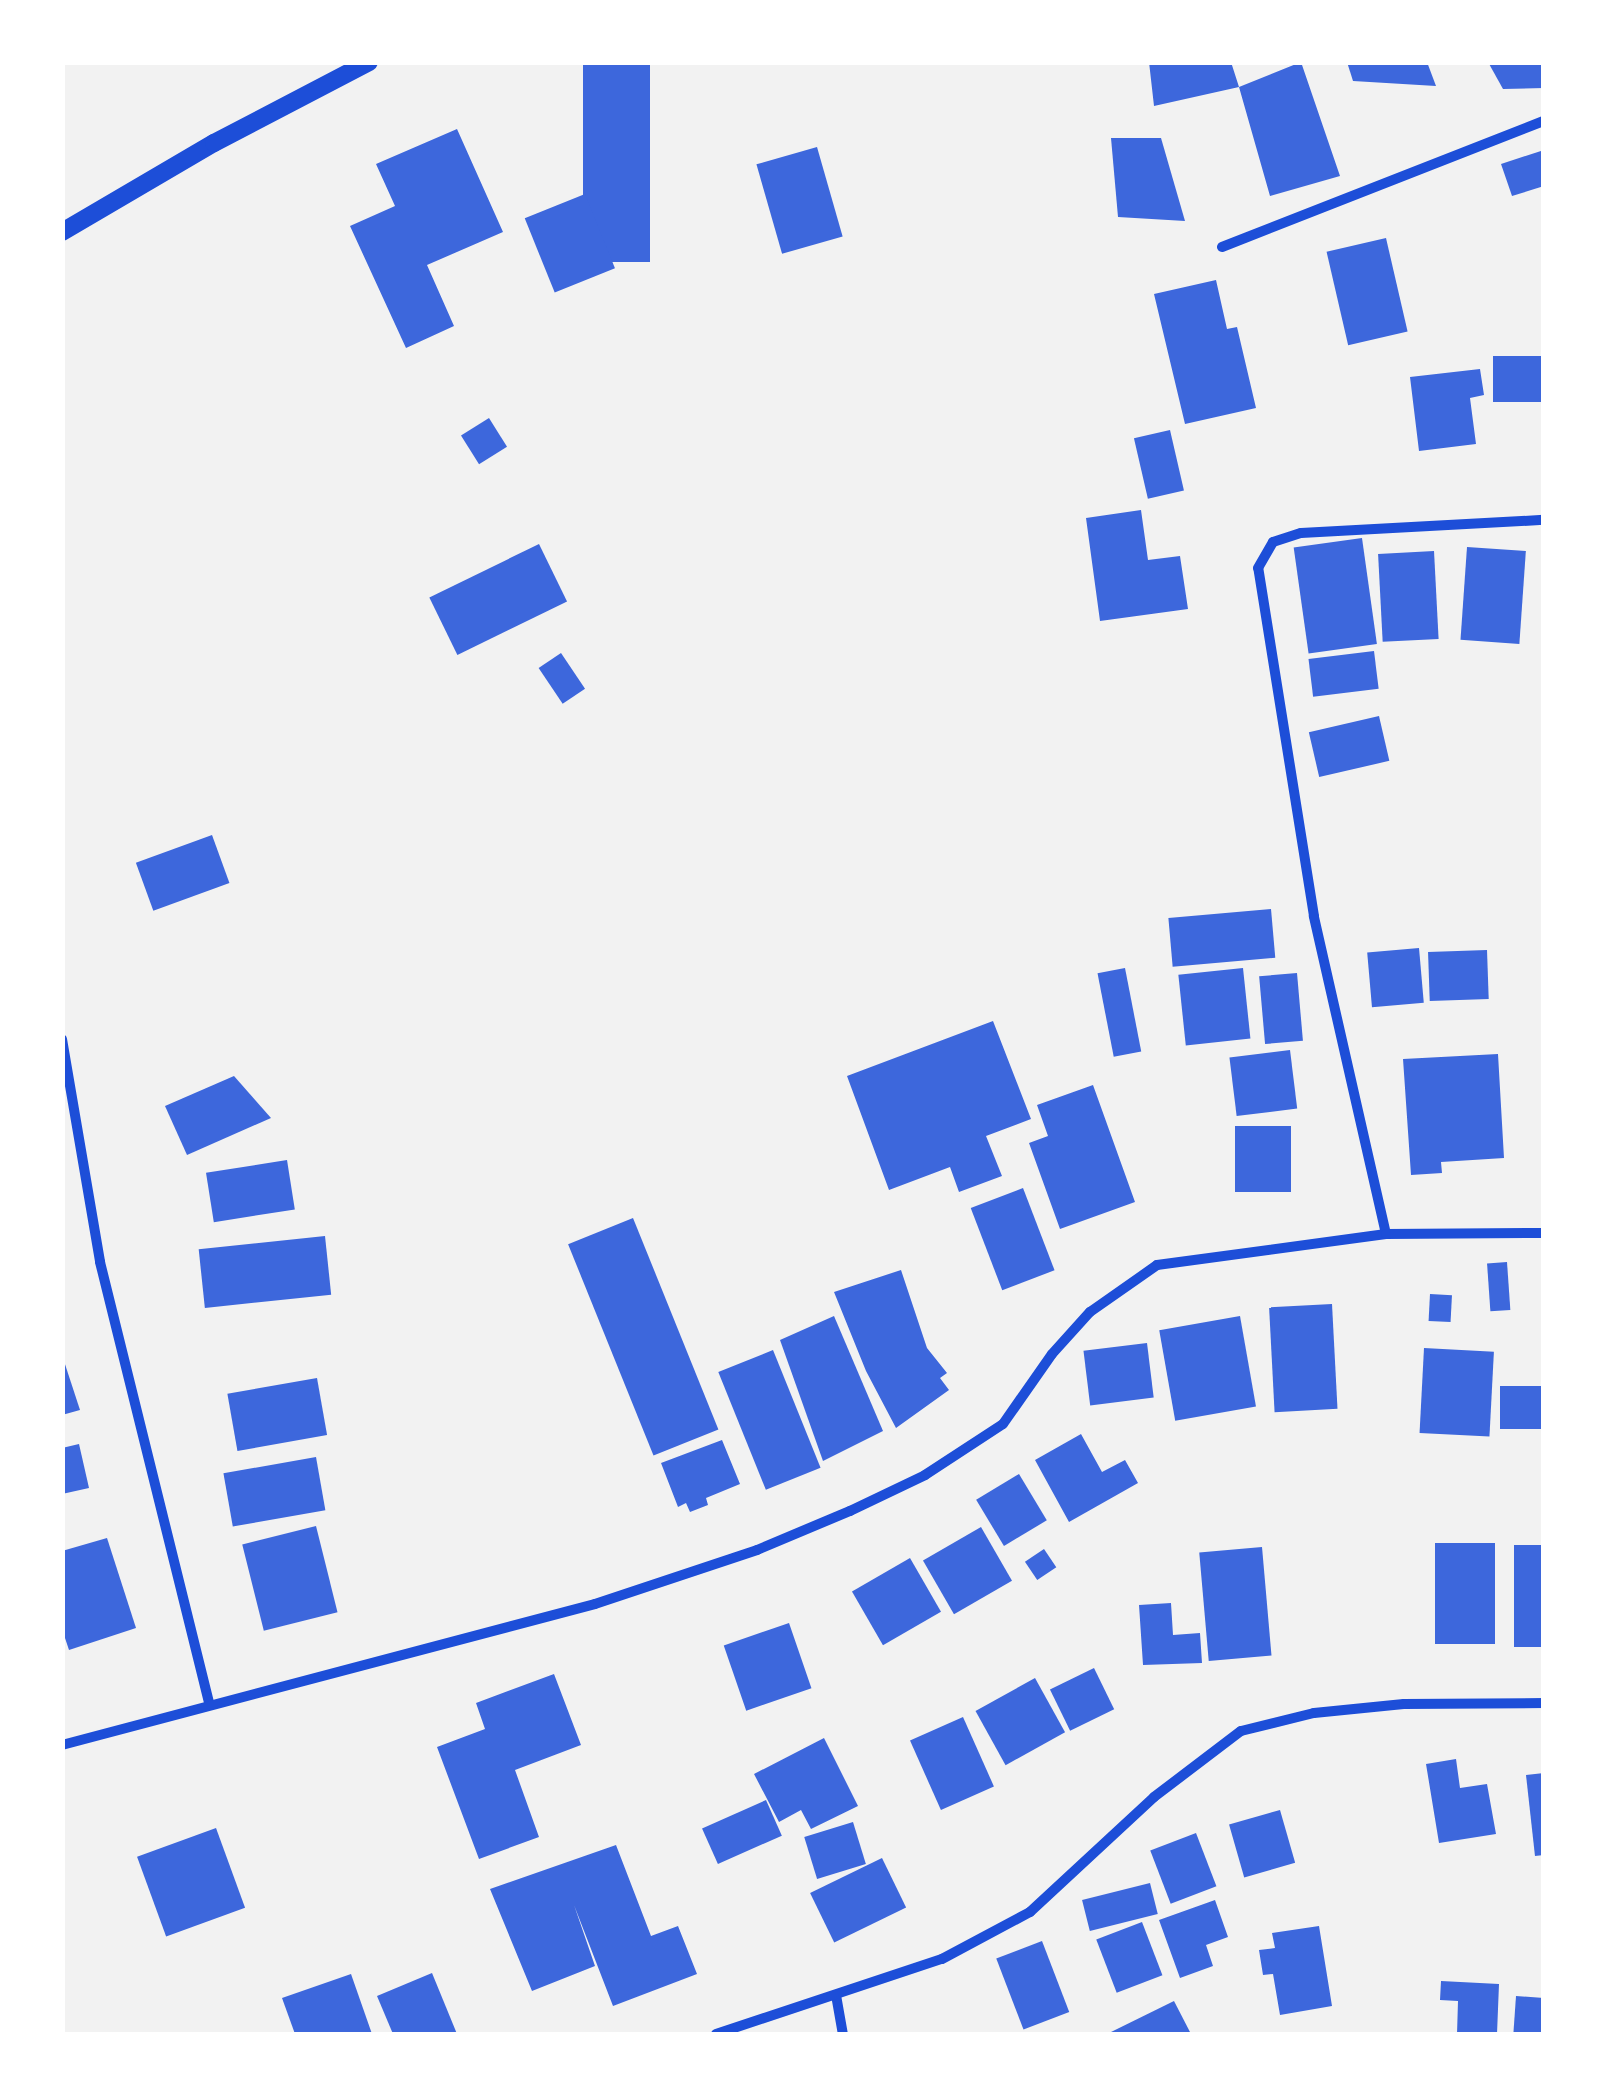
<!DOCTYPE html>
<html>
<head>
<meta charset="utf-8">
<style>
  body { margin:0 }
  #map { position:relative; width:1606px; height:2097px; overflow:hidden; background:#f2f2f2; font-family:Barlow,sans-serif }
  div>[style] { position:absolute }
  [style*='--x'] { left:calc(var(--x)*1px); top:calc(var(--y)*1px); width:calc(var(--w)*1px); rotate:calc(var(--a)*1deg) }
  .building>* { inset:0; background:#3d67dc; transform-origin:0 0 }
  .minor>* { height:10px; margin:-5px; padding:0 5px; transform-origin:5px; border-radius:5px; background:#1d4ed8 }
  .tertiary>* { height:18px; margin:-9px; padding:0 9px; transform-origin:9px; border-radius:9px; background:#1d4ed8 }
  span { translate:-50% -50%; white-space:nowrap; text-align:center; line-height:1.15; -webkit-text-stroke:10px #fff; paint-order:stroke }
  .frame { position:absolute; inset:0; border:65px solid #fff; pointer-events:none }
</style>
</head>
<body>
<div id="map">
  <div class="building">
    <i style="left:583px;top:62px;width:67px;height:200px"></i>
    <i style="clip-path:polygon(1149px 62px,1231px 62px,1239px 87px,1301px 62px,1340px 176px,1270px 196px,1239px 87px,1154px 106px)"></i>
    <i style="clip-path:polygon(1347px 62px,1427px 62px,1436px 86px,1353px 81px)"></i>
    <i style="clip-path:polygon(1488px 62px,1544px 62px,1544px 88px,1503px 89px)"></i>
    <i style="clip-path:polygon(457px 129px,503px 232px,427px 265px,454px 326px,406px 348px,350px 226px,395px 206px,376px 164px)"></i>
    <i style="clip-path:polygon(1111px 138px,1161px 138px,1185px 221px,1118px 217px)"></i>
    <i style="left:817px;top:147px;width:93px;height:63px;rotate:74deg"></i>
    <i style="clip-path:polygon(1544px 150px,1544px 186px,1512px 196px,1501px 164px)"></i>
    <i style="left:585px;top:194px;width:80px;height:65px;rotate:68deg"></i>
    <i style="left:1386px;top:238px;width:96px;height:61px;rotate:77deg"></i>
    <i style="clip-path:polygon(1216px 280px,1227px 329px,1237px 327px,1256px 408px,1185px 424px,1154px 294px)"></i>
    <i style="left:1544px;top:356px;width:46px;height:51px;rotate:90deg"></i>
    <i style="clip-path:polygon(1480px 369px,1484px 395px,1470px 398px,1476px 444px,1419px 451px,1410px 377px)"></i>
    <i style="left:489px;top:418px;width:34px;height:33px;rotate:58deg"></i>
    <i style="left:1170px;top:430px;width:62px;height:37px;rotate:77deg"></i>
    <i style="clip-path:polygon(1141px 510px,1148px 560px,1180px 556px,1188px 609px,1100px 621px,1086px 518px)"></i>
    <i style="left:1362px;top:538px;width:107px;height:69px;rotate:82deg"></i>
    <i style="left:539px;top:544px;width:64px;height:122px;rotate:64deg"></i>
    <i style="left:1467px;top:547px;width:59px;height:93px;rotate:4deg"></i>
    <i style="left:1434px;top:551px;width:88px;height:56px;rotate:87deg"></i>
    <i style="left:1374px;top:651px;width:38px;height:66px;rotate:83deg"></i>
    <i style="left:561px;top:653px;width:43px;height:27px;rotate:56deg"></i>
    <i style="left:1379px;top:716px;width:46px;height:72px;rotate:77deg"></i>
    <i style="left:212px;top:835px;width:51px;height:81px;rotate:70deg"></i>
    <i style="left:1271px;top:909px;width:49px;height:103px;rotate:85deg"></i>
    <i style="left:1419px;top:948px;width:55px;height:52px;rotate:85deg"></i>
    <i style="left:1487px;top:950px;width:49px;height:59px;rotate:88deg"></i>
    <i style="left:1125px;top:968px;width:85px;height:28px;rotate:79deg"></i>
    <i style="left:1243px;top:968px;width:71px;height:65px;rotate:84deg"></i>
    <i style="left:1297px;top:973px;width:68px;height:38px;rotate:85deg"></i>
    <i style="clip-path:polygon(993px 1021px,1031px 1119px,986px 1136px,1002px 1176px,959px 1192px,950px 1167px,889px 1190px,847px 1076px)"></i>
    <i style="left:1290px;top:1050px;width:59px;height:61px;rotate:83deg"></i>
    <i style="clip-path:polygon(1498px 1054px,1504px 1158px,1441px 1162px,1442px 1173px,1411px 1175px,1403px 1059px)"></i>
    <i style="clip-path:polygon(234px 1076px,271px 1118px,187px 1155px,165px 1106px)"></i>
    <i style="clip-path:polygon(1093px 1085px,1135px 1202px,1060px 1229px,1029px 1143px,1048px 1136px,1037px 1105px)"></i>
    <i style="left:1235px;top:1126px;width:56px;height:66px"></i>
    <i style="left:287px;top:1160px;width:50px;height:82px;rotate:81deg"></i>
    <i style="left:1023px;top:1188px;width:88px;height:56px;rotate:69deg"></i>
    <i style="left:633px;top:1218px;width:228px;height:70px;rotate:68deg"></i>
    <i style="left:325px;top:1236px;width:59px;height:127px;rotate:84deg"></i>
    <i style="left:1507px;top:1262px;width:48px;height:20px;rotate:86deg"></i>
    <i style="clip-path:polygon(901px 1270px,927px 1348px,947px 1373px,940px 1378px,949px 1390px,896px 1428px,866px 1371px,834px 1292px)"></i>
    <i style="left:1430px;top:1294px;width:22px;height:27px;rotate:3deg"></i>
    <i style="left:1332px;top:1304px;width:105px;height:63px;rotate:87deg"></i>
    <i style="clip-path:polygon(834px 1316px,883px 1431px,823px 1461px,780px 1340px)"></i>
    <i style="left:1240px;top:1316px;width:92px;height:82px;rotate:80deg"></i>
    <i style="left:1147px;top:1343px;width:55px;height:64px;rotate:83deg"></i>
    <i style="left:1424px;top:1348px;width:70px;height:85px;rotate:3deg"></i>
    <i style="left:773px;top:1350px;width:127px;height:59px;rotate:68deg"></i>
    <i style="clip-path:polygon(62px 1355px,80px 1410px,62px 1415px)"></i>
    <i style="left:317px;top:1378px;width:58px;height:91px;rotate:80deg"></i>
    <i style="left:1544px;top:1386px;width:43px;height:44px;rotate:90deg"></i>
    <i style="clip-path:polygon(1081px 1434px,1102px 1472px,1125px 1460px,1138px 1483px,1069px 1522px,1035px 1460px)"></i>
    <i style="clip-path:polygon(722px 1440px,740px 1484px,706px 1498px,708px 1505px,690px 1512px,686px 1503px,678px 1507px,661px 1463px)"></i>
    <i style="clip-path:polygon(79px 1444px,89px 1488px,62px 1494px,62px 1448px)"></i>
    <i style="left:316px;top:1457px;width:54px;height:94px;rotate:80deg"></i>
    <i style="left:1019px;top:1474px;width:54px;height:50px;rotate:59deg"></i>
    <i style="left:316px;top:1526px;width:89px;height:76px;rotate:76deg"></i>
    <i style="left:981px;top:1527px;width:62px;height:67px;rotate:60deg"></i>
    <i style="clip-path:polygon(107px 1538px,136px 1628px,69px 1650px,62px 1629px,62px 1551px)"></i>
    <i style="left:1435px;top:1543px;width:60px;height:101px"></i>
    <i style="left:1514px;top:1545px;width:30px;height:102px"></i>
    <i style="left:1262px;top:1547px;width:109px;height:63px;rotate:85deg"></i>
    <i style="left:1044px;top:1549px;width:22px;height:23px;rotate:56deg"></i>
    <i style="left:910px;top:1558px;width:62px;height:67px;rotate:60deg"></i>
    <i style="clip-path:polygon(1171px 1603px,1173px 1635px,1200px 1633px,1202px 1663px,1143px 1665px,1139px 1605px)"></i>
    <i style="left:789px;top:1623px;width:69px;height:69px;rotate:71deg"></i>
    <i style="left:1094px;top:1668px;width:46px;height:49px;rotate:64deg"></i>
    <i style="clip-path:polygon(554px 1674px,581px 1745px,515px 1770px,539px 1837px,479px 1859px,437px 1747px,485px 1729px,476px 1703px)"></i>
    <i style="left:1035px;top:1678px;width:62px;height:68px;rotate:61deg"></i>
    <i style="left:963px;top:1717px;width:76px;height:58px;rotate:66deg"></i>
    <i style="clip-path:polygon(824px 1738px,858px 1806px,811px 1829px,801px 1810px,779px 1822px,754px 1774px)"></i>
    <i style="clip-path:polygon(1456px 1759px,1460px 1788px,1487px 1784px,1496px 1834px,1439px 1843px,1426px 1764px)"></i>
    <i style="clip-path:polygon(1544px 1773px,1544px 1855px,1535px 1856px,1526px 1775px)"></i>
    <i style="left:766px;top:1800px;width:39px;height:70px;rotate:66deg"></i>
    <i style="left:1280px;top:1810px;width:55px;height:53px;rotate:74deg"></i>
    <i style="left:853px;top:1822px;width:44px;height:51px;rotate:73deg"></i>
    <i style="left:216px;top:1828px;width:85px;height:84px;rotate:70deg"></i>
    <i style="left:1196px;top:1833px;width:57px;height:49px;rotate:69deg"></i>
    <i style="clip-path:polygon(616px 1845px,651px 1936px,678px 1926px,697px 1974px,613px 2006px,574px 1905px,595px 1966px,532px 1991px,490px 1889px)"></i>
    <i style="left:882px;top:1858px;width:55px;height:80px;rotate:64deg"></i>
    <i style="left:1150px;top:1883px;width:32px;height:70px;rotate:76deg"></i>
    <i style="clip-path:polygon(1215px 1900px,1228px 1937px,1206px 1945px,1213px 1966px,1180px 1978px,1159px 1920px)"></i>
    <i style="left:1142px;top:1922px;width:57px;height:49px;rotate:69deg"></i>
    <i style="clip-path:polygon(1319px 1926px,1332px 2006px,1280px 2015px,1273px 1974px,1263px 1975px,1259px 1950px,1275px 1948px,1272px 1933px)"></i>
    <i style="left:1042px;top:1941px;width:76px;height:49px;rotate:69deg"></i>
    <i style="clip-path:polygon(432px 1973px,457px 2034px,393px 2034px,377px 1996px)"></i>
    <i style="clip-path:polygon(351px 1974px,372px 2034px,295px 2034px,282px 1998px)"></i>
    <i style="clip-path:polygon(1441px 1981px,1499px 1984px,1497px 2034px,1457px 2034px,1458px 2001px,1440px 2000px)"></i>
    <i style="left:1516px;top:1996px;width:28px;height:38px;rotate:4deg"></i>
    <i style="clip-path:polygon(1174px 2001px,1191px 2034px,1112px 2034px,1111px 2032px)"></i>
  </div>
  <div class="minor">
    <i style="--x:1222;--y:247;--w:346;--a:-21.4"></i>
    <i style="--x:62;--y:1039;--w:226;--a:80.3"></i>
    <i style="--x:100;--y:1262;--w:454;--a:76.1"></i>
    <i style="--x:1386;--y:1234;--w:326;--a:-102.8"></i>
    <i style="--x:1314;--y:916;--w:352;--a:-99.1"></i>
    <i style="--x:1258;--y:568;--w:30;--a:-60"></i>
    <i style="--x:1273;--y:542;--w:29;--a:-18"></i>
    <i style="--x:1301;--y:533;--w:243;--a:-3.1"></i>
    <i style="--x:62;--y:1745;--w:551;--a:-14.82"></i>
    <i style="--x:595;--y:1604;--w:171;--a:-18.4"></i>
    <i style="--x:757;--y:1550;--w:101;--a:-22.8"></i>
    <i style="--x:850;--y:1511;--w:83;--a:-25.6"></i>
    <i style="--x:925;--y:1475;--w:93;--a:-33.2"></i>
    <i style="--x:1003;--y:1424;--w:85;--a:-55"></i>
    <i style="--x:1052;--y:1354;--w:57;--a:-47.9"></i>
    <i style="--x:1090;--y:1312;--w:82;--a:-35"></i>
    <i style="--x:1157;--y:1265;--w:231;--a:-7.7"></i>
    <i style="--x:1386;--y:1234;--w:158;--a:-0.4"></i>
    <i style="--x:836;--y:1995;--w:40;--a:80"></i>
    <i style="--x:716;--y:2034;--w:238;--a:-18.4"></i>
    <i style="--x:942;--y:1959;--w:100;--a:-28.1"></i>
    <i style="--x:1030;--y:1912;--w:169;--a:-42.8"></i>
    <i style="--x:1154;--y:1797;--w:109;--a:-37.2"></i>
    <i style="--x:1241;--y:1731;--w:75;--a:-13.9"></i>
    <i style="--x:1314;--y:1713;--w:90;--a:-5.7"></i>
    <i style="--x:1404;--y:1704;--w:140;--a:-0.4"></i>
  </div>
  <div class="tertiary">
    <i style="--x:62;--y:232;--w:176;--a:-30.4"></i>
    <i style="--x:214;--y:143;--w:175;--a:-27.6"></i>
  </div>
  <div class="frame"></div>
</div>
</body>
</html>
